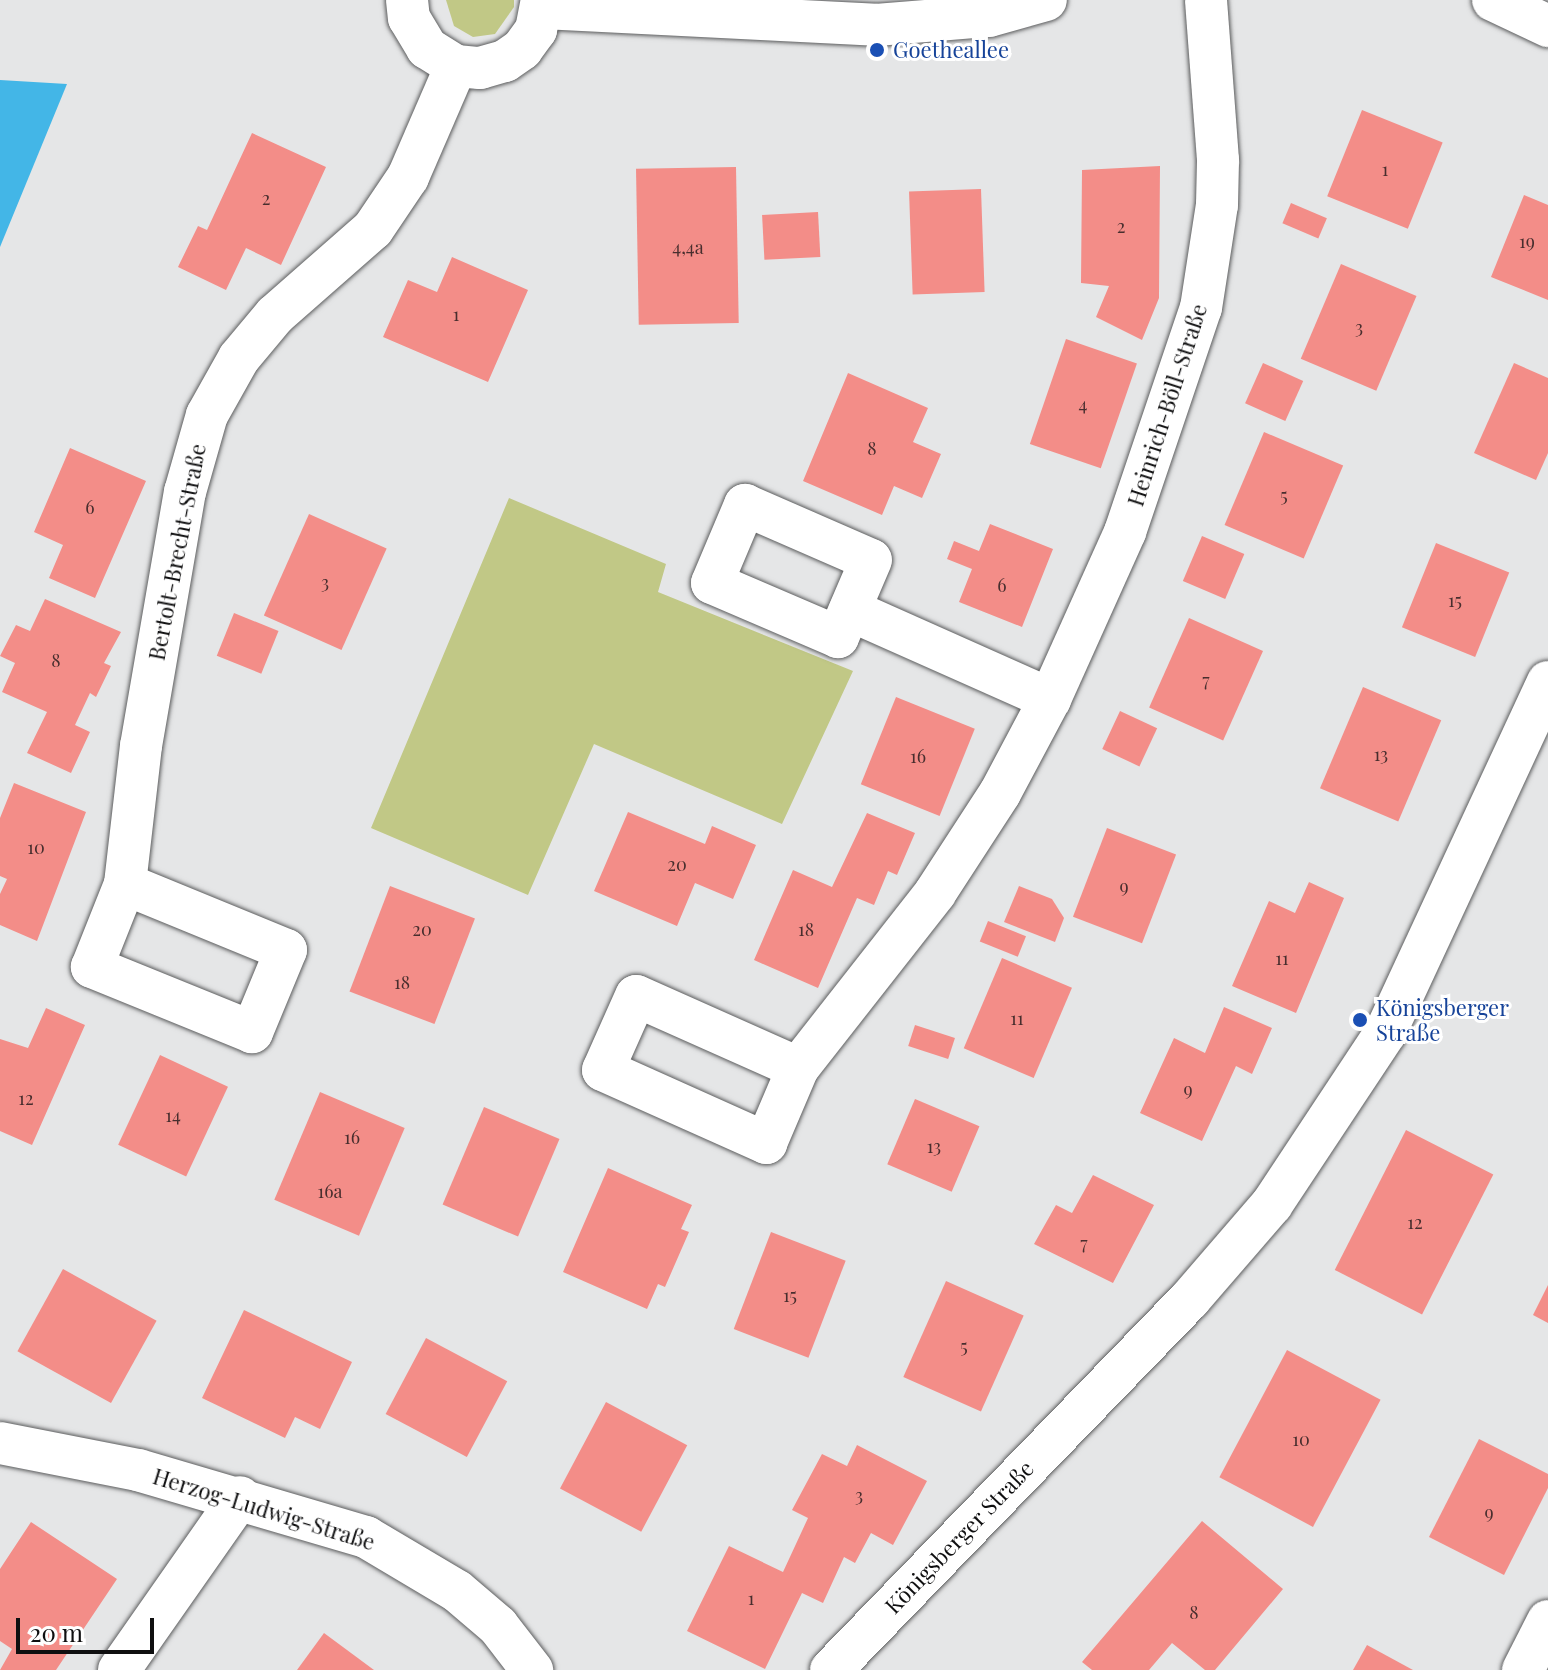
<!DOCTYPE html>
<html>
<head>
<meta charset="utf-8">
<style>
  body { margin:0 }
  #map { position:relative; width:1548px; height:1670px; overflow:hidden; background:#e5e6e7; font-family:"Playfair Display",serif }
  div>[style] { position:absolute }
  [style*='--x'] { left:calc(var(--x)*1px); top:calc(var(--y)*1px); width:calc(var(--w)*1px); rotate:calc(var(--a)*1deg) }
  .green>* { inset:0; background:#c1c886 }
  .water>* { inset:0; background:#43b6e7 }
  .building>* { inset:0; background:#f38d88; transform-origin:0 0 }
  .roads { filter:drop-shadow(0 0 2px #5c5d5e) drop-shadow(0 0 2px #5c5d5e) }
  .minor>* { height:42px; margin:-21px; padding:0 21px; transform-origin:21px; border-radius:21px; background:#fff }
  .dots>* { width:22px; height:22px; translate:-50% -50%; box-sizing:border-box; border:4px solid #fff; border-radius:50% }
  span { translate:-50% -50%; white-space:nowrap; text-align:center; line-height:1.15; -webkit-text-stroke:6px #fff; paint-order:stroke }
  .number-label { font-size:18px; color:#482e2e }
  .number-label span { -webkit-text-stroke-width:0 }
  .transit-label { font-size:22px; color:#164399 }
  .left { translate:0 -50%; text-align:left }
  .street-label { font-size:22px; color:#0f0f10 }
  .scale { position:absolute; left:16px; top:1618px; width:138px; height:36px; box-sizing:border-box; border:4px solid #0f0f10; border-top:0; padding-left:10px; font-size:24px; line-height:28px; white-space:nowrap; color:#0f0f10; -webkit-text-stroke:6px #fff; paint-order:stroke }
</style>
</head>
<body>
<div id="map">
  <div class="green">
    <i style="clip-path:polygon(446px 0,514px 0,514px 7px,495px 34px,473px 37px,454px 26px)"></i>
    <i style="clip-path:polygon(509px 498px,666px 564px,658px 592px,853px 671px,782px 824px,594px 744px,528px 895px,371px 828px)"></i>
  </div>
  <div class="water">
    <i style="clip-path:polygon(0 80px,67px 84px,0 247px)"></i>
  </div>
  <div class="building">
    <i style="left:1362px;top:110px;width:87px;height:93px;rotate:22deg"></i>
    <i style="clip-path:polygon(252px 133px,326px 167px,281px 265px,246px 248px,226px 290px,178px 267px,198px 226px,207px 230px)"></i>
    <i style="clip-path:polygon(1160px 166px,1159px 298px,1142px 340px,1096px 317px,1109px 286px,1081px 283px,1082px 170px)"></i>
    <i style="left:736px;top:167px;width:156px;height:100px;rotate:89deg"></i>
    <i style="left:981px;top:189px;width:103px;height:72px;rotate:88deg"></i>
    <i style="clip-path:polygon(1524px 195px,1548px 205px,1548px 300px,1491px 277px)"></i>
    <i style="left:1291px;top:203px;width:39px;height:22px;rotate:23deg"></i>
    <i style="left:818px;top:212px;width:45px;height:56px;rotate:87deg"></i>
    <i style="clip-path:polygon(452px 257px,528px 290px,488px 382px,383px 337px,408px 280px,437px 292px)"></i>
    <i style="left:1341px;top:264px;width:82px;height:103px;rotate:23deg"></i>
    <i style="left:1066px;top:339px;width:75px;height:111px;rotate:19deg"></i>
    <i style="left:1263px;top:363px;width:44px;height:44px;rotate:24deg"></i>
    <i style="clip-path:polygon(1514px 363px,1548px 378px,1548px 453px,1536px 480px,1474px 453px)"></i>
    <i style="clip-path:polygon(848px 373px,928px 408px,913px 442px,941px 454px,922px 498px,894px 486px,882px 515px,803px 481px)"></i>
    <i style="left:1264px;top:432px;width:86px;height:101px;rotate:23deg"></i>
    <i style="clip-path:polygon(70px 448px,146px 481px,95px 598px,49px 578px,63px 545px,34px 532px)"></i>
    <i style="left:309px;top:514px;width:85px;height:111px;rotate:24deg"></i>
    <i style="clip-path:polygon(990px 524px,1053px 549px,1022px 627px,959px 602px,972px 569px,947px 559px,954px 541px,979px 551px)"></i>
    <i style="left:1202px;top:536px;width:46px;height:49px;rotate:23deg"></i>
    <i style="left:1436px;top:543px;width:79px;height:91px;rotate:22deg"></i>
    <i style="clip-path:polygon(45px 599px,121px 632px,104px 663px,111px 666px,96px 697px,90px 693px,75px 725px,90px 732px,71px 773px,27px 753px,47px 712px,2px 692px,15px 663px,0 656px,16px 625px,30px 631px)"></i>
    <i style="left:234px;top:613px;width:48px;height:46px;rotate:22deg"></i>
    <i style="left:1189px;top:618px;width:81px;height:98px;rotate:24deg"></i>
    <i style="left:1363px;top:687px;width:85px;height:110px;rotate:23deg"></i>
    <i style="left:896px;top:697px;width:85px;height:94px;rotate:22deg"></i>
    <i style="left:1120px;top:711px;width:41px;height:42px;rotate:25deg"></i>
    <i style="clip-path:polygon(14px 783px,86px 812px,37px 941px,0 925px,0 894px,7px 879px,0 876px,0 818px)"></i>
    <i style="clip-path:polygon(628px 812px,705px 844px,712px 826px,756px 845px,733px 899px,695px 883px,677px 926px,594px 891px)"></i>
    <i style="clip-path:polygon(867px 813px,915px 833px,897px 875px,888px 871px,874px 905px,857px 898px,818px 988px,754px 960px,793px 870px,832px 887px)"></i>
    <i style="left:1107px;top:828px;width:74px;height:95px;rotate:21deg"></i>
    <i style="clip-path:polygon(1309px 882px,1344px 898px,1296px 1013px,1232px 986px,1269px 901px,1295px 913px)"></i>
    <i style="left:390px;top:886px;width:91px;height:113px;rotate:21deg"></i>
    <i style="clip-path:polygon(1019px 886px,1052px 899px,1064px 918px,1055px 942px,1004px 922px)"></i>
    <i style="left:988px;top:921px;width:41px;height:22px;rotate:22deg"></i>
    <i style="left:1002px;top:958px;width:76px;height:98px;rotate:23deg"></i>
    <i style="clip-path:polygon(1224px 1007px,1272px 1028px,1252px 1074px,1236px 1066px,1202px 1141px,1140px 1113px,1174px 1038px,1205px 1053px)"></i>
    <i style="clip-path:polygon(46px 1008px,85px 1025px,32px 1145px,0 1131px,0 1039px,28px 1048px)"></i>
    <i style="left:915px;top:1025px;width:42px;height:22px;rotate:18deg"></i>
    <i style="left:160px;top:1055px;width:75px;height:99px;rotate:25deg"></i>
    <i style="left:320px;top:1092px;width:92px;height:117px;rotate:23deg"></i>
    <i style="left:915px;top:1099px;width:70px;height:71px;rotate:23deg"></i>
    <i style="left:484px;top:1107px;width:82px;height:106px;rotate:23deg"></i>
    <i style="left:1406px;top:1130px;width:98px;height:157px;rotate:27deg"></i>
    <i style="clip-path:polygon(608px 1168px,692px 1205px,681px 1229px,689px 1232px,665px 1287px,658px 1284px,647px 1309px,563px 1272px)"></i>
    <i style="clip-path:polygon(1093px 1175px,1154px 1205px,1113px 1283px,1034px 1244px,1056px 1205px,1072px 1213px)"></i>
    <i style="left:771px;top:1232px;width:80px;height:104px;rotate:21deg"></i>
    <i style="left:63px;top:1269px;width:107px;height:94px;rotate:29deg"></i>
    <i style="left:946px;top:1281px;width:85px;height:105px;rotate:24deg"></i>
    <i style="clip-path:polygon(1548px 1285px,1548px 1323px,1533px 1315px)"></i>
    <i style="clip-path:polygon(244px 1310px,352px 1362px,320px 1429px,295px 1417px,285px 1438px,202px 1398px)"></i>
    <i style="left:426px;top:1338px;width:92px;height:86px;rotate:28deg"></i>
    <i style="left:1287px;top:1350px;width:106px;height:144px;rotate:28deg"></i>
    <i style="left:606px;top:1402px;width:92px;height:98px;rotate:28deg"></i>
    <i style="clip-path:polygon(1479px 1439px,1548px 1474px,1548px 1488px,1504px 1575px,1429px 1537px)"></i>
    <i style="clip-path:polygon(857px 1445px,927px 1481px,893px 1545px,871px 1533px,855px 1563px,844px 1557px,823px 1603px,802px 1593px,765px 1669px,687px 1631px,729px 1546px,783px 1572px,808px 1518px,792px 1510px,822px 1454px,847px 1466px)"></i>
    <i style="clip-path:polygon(1202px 1521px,1283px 1589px,1215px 1670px,1205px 1670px,1172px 1643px,1149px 1670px,1092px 1670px,1082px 1662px)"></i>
    <i style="clip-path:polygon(31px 1522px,117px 1579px,56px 1670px,0 1670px,12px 1649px,0 1641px,0 1569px)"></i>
    <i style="clip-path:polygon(324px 1633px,374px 1670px,297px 1670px)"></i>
    <i style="clip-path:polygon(1367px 1645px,1413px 1670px,1353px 1670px)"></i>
  </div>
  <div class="roads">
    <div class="minor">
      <i style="--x:407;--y:0;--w:18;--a:84"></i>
      <i style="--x:409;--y:18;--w:35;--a:59"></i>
      <i style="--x:427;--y:48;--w:34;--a:32"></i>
      <i style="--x:456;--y:66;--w:24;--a:5"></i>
      <i style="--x:480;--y:68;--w:26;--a:-16"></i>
      <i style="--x:505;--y:61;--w:21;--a:-35"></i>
      <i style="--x:522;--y:49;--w:24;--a:-54"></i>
      <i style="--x:536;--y:30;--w:31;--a:-79"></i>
      <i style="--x:1493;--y:0;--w:61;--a:25.3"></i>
      <i style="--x:543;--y:8;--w:333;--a:2.9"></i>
      <i style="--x:876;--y:25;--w:113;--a:-4.6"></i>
      <i style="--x:989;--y:16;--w:59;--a:-15.7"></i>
      <i style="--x:745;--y:505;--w:137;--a:23.6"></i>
      <i style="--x:871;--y:560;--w:84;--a:113.2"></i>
      <i style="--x:838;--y:637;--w:137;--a:-156.8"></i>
      <i style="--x:712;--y:583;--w:85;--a:-67.1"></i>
      <i style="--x:850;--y:610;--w:219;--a:24"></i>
      <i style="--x:125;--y:884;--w:174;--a:22.3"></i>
      <i style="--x:286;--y:950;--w:89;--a:112.5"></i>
      <i style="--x:252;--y:1032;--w:173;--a:-157.9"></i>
      <i style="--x:92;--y:967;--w:89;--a:-68.3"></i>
      <i style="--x:125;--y:884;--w:139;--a:-83.4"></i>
      <i style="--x:141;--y:746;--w:258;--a:-80.2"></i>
      <i style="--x:185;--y:492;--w:80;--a:-74.1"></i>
      <i style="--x:207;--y:415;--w:65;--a:-60.7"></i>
      <i style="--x:239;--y:358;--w:56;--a:-50.1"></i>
      <i style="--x:275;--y:315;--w:130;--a:-41.3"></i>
      <i style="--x:373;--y:229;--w:63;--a:-56.1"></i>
      <i style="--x:408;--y:177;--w:121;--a:-66.6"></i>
      <i style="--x:798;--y:1068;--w:177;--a:-156"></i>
      <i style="--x:636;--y:996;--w:81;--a:114"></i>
      <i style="--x:603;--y:1070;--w:179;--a:24.1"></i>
      <i style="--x:766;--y:1143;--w:82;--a:-66.9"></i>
      <i style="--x:798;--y:1068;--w:222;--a:-51.9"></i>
      <i style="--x:935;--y:893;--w:119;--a:-57"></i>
      <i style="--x:1000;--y:793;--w:106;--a:-62"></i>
      <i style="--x:1050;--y:699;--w:183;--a:-65.8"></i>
      <i style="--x:1125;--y:532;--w:237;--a:-71.3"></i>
      <i style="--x:1201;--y:308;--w:104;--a:-81.2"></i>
      <i style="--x:1217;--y:205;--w:45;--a:-88.7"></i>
      <i style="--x:1218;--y:160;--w:160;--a:-94.3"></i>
      <i style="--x:0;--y:1443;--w:141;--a:11.1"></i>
      <i style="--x:138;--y:1470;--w:238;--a:16.4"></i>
      <i style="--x:366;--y:1537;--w:106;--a:30.7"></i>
      <i style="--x:457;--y:1591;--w:54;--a:40.5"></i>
      <i style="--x:498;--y:1626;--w:56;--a:52.3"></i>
      <i style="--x:119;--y:1670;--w:211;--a:-55"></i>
      <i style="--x:831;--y:1670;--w:516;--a:-45.94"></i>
      <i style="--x:1190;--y:1299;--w:125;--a:-49.2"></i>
      <i style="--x:1272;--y:1204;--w:205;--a:-56.5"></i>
      <i style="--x:1385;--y:1033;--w:387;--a:-65.1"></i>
      <i style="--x:1523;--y:1670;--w:55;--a:-63"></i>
    </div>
  </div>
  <div class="dots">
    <i style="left:877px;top:50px;background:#1a4fb4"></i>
    <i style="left:1360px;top:1020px;background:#1a4fb4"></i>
  </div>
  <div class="number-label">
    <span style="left:1385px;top:169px">1</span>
    <span style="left:266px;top:198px">2</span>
    <span style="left:1121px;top:226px">2</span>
    <span style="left:1527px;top:241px">19</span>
    <span style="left:688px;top:247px">4,4a</span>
    <span style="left:456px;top:314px">1</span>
    <span style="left:1359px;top:327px">3</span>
    <span style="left:1083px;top:404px">4</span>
    <span style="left:872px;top:448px">8</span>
    <span style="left:1284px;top:495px">5</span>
    <span style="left:90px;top:507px">6</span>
    <span style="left:325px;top:582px">3</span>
    <span style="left:1002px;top:585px">6</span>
    <span style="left:1455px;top:600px">15</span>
    <span style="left:56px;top:660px">8</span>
    <span style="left:1206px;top:680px">7</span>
    <span style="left:1381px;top:754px">13</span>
    <span style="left:918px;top:756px">16</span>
    <span style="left:36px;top:847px">10</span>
    <span style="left:677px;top:864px">20</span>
    <span style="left:1124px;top:886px">9</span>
    <span style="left:422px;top:929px">20</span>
    <span style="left:806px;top:929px">18</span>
    <span style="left:1282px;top:958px">11</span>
    <span style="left:402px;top:982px">18</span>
    <span style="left:1017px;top:1018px">11</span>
    <span style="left:1188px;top:1089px">9</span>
    <span style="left:26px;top:1098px">12</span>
    <span style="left:173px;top:1115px">14</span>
    <span style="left:352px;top:1137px">16</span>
    <span style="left:934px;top:1146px">13</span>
    <span style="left:330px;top:1191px">16a</span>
    <span style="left:1415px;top:1222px">12</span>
    <span style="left:1084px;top:1243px">7</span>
    <span style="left:790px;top:1295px">15</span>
    <span style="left:964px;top:1346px">5</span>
    <span style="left:1301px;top:1439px">10</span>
    <span style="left:859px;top:1495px">3</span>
    <span style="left:1489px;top:1512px">9</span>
    <span style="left:751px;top:1598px">1</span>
    <span style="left:1194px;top:1612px">8</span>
  </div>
  <div class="transit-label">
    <span class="left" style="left:893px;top:50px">Goetheallee</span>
    <span class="left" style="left:1376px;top:1020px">Königsberger<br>Straße</span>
  </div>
  <div class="street-label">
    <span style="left:1167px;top:405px;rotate:-72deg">Heinrich-Böll-Straße</span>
    <span style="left:177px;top:552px;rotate:-79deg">Bertolt-Brecht-Straße</span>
    <span style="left:264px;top:1509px;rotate:17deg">Herzog-Ludwig-Straße</span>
    <span style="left:959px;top:1537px;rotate:-46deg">Königsberger Straße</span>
  </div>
  <div class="scale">20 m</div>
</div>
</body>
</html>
